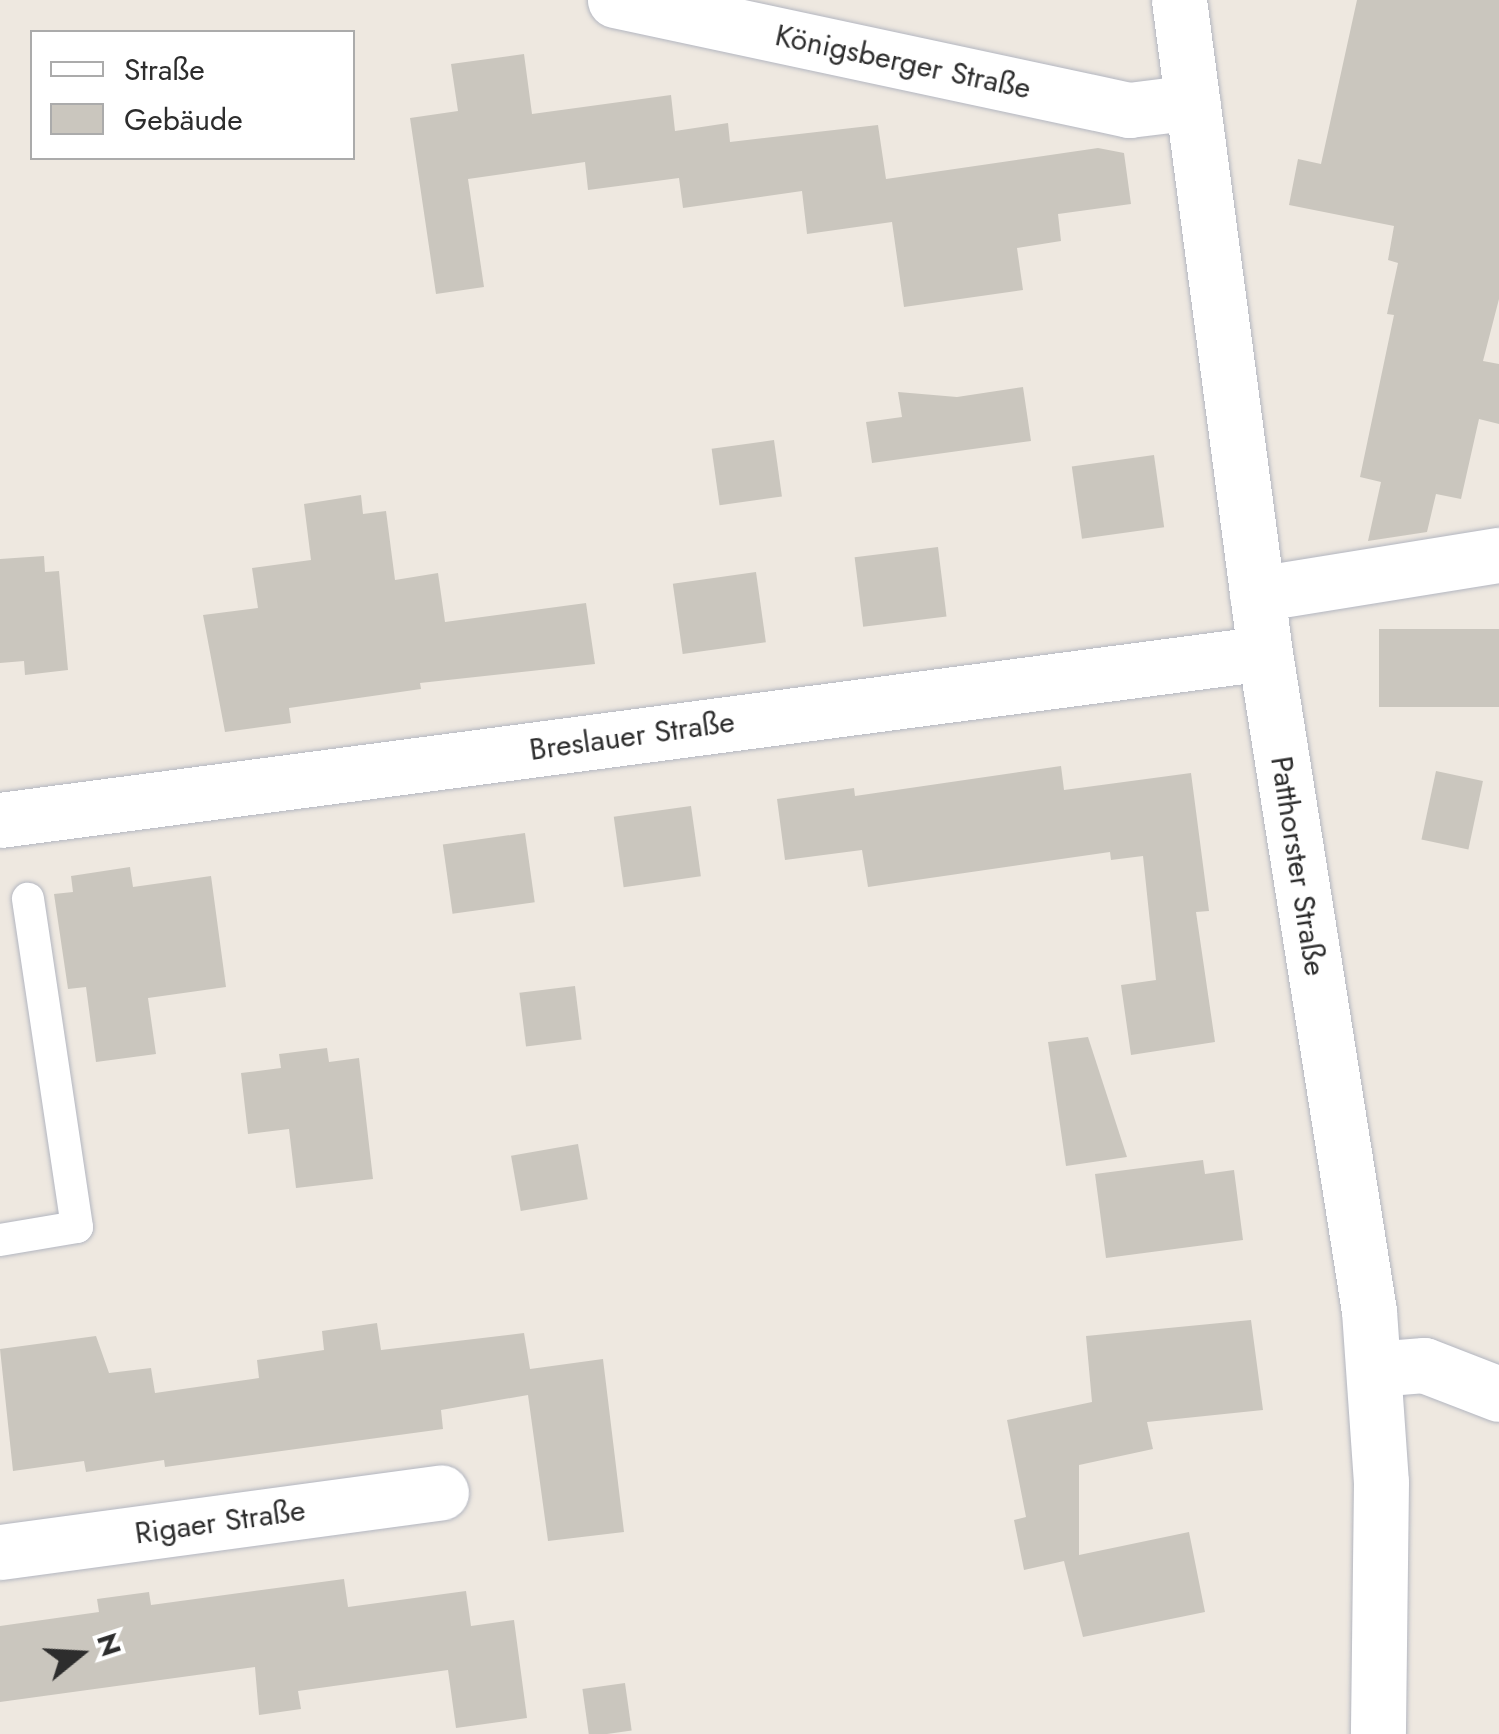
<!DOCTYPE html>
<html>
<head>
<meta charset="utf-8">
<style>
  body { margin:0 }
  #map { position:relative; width:1499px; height:1734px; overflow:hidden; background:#eee8e0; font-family:Jost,sans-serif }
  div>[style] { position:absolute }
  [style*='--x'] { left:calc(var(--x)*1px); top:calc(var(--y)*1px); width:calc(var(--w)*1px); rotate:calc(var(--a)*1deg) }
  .building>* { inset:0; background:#cac6be; transform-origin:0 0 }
  .roads { filter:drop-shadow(0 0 2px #b3b6c0) drop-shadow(0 0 2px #b3b6c0) }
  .service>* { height:32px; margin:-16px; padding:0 16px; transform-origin:16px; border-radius:16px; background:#fff }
  .minor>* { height:55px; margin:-27.5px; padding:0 27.5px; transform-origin:27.5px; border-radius:27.5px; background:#fff }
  span { translate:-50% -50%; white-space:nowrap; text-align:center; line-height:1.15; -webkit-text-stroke:8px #fff; paint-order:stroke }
  .street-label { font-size:30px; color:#2d2d2d }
  .legend { position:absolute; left:30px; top:30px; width:325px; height:130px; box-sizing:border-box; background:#fff; border:2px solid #ababab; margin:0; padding:12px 18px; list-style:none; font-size:30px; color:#2d2d2d }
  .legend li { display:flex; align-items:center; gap:20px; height:50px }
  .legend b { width:50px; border:2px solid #ababab }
  .north { position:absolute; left:30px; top:1604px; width:100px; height:100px; -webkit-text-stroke:8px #fff; paint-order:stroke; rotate:72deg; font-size:28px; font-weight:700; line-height:40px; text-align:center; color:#2d2d2d }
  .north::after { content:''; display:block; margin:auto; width:35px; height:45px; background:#2d2d2d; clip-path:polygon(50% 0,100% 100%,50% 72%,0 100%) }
</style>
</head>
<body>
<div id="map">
  <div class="building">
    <i style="clip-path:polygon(1357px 0,1499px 0,1499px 299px,1483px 361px,1499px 364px,1499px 424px,1479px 419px,1461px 499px,1436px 494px,1427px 532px,1368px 541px,1381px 482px,1360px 477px,1394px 315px,1387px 314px,1398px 263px,1388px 260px,1394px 226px,1289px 205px,1298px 159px,1321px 164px)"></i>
    <i style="clip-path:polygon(524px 54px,532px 114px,671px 95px,675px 131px,728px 123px,730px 142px,878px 125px,886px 179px,1098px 148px,1124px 153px,1131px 204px,1058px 214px,1061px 241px,1017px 248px,1023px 290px,904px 307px,892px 222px,807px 234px,802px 191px,683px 208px,679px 178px,588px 190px,585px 162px,468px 179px,484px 287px,436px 294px,410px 118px,458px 111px,451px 64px)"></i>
    <i style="clip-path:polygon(1023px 387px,1031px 441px,872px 463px,866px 422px,902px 417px,898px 392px,957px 397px)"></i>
    <i style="left:774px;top:440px;width:57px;height:63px;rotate:82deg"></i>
    <i style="left:1154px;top:455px;width:73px;height:83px;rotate:82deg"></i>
    <i style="clip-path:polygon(361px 495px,363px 514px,386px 511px,395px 580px,438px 573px,445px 622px,586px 603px,595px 664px,420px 683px,421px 689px,289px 708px,291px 723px,225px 732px,203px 615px,258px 608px,252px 568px,311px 560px,304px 504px)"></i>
    <i style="left:938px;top:547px;width:70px;height:84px;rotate:83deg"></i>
    <i style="clip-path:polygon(44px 556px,45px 572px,59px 571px,68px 670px,25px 675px,24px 661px,0 663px,0 559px)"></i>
    <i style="left:756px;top:572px;width:71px;height:84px;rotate:82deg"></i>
    <i style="left:1499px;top:629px;width:78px;height:120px;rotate:90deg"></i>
    <i style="clip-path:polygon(1061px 766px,1064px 790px,1191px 773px,1209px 911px,1196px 912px,1215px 1042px,1131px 1055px,1121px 985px,1156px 980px,1143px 856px,1111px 860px,1110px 852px,868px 887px,862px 850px,785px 860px,777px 799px,854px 788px,855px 796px)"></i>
    <i style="left:1436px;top:771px;width:48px;height:70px;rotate:12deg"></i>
    <i style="left:691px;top:806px;width:71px;height:78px;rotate:82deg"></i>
    <i style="left:525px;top:833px;width:70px;height:83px;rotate:82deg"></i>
    <i style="clip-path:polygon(130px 867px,133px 887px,211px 876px,226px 987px,148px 998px,156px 1054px,96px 1062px,86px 987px,68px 989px,54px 894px,73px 892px,71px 876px)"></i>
    <i style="left:575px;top:986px;width:54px;height:56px;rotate:83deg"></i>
    <i style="clip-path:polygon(1088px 1037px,1127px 1157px,1066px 1166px,1048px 1042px)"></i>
    <i style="clip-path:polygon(327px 1048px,329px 1062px,359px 1058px,373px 1179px,296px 1188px,289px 1129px,248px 1134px,241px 1073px,281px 1068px,279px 1054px)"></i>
    <i style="left:578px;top:1144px;width:56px;height:68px;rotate:80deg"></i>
    <i style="clip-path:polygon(1203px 1160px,1205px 1174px,1234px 1170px,1243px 1240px,1106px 1258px,1095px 1174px)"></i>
    <i style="clip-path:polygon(1251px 1320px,1263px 1410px,1147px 1422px,1153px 1449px,1079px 1465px,1079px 1555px,1189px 1532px,1205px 1612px,1083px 1637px,1064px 1561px,1024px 1570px,1014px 1520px,1026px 1517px,1007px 1420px,1092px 1402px,1086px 1336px)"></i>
    <i style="clip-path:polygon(377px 1323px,381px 1350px,524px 1333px,530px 1369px,603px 1359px,624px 1532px,548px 1541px,528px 1395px,441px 1410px,443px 1429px,165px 1467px,164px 1460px,86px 1472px,84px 1461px,13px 1471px,0 1349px,96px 1336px,109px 1373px,151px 1368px,155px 1393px,259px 1378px,257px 1360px,324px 1350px,322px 1331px)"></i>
    <i style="clip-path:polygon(344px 1579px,348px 1607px,466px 1591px,471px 1626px,514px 1620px,527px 1718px,456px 1728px,448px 1670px,298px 1691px,301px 1709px,259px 1715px,255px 1667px,0 1702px,0 1626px,99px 1612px,97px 1599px,149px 1592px,151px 1605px)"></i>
    <i style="left:625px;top:1683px;width:48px;height:43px;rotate:82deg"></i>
  </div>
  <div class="roads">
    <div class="service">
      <i style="--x:0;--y:1240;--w:78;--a:-9.6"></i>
      <i style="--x:77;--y:1227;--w:332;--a:-98.5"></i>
    </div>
    <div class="minor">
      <i style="--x:615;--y:0;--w:526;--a:12.08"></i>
      <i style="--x:1129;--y:110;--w:64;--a:-7.1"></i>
      <i style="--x:1179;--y:0;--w:659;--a:82.5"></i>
      <i style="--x:1265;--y:653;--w:666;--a:81.02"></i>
      <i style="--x:1369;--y:1311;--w:171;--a:86"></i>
      <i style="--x:1381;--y:1482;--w:252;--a:90.7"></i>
      <i style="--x:1257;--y:594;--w:245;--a:-9.2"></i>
      <i style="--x:0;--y:820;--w:1276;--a:-7.52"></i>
      <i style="--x:1374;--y:1369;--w:50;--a:-4.6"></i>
      <i style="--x:1424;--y:1365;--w:80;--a:21.1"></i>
      <i style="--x:0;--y:1552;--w:445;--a:-7.7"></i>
    </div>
  </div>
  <div class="street-label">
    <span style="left:903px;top:62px;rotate:12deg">Königsberger Straße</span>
    <span style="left:632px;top:736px;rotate:-8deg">Breslauer Straße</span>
    <span style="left:1298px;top:866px;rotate:81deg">Patthorster Straße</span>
    <span style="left:220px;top:1522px;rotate:-8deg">Rigaer Straße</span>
  </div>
  <ul class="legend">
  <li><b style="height:12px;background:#fff"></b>Straße</li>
  <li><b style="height:28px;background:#cac6be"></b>Gebäude</li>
  </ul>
  <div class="north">N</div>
</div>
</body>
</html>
